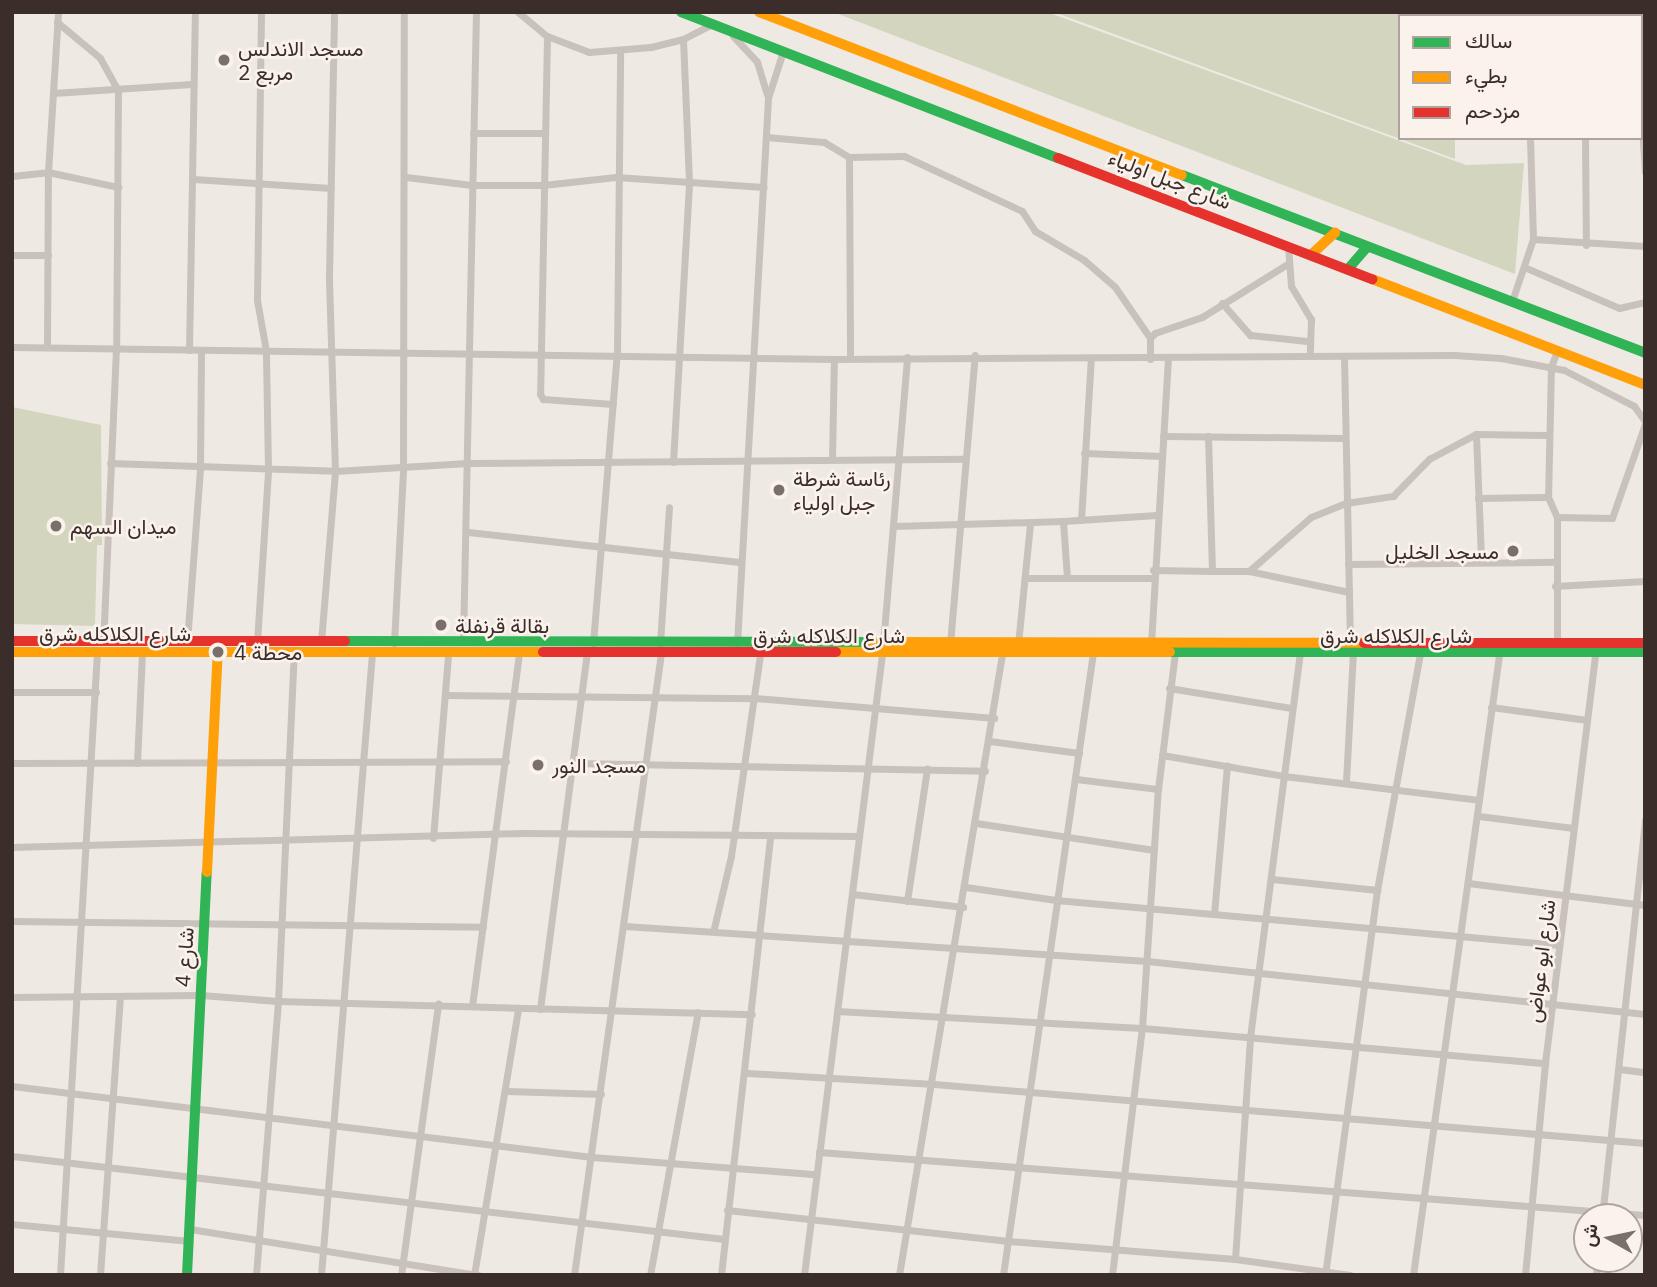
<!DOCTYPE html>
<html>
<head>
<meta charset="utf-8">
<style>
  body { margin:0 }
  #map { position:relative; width:1657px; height:1287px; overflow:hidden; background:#efe9e4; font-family:"IBM Plex Sans",Vazirmatn,sans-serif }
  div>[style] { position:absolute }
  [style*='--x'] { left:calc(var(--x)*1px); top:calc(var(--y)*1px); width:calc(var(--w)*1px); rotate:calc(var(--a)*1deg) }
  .green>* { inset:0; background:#d3d5be }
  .street>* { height:7px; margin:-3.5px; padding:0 3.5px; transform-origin:3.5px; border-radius:3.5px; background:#c9c1bc }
  .fast>* { height:10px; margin:-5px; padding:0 5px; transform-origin:5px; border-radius:5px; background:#30b455 }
  .slow>* { height:10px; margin:-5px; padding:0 5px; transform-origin:5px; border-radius:5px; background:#ff9f0a }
  .jam>* { height:10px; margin:-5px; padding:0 5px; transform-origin:5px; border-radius:5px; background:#e5322d }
  .dots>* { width:19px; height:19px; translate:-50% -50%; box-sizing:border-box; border:4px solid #fbf2ec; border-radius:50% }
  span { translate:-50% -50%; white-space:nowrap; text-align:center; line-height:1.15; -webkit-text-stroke:5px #fbf2ec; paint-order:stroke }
  .poi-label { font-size:21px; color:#3a2d2a }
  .left { translate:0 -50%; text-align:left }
  .right { translate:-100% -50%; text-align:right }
  .street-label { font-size:21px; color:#3a2d2a }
  .frame { position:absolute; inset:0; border:14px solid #3a2d2a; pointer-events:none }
  .legend { position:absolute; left:1398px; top:14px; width:245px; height:126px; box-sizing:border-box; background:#fbf2ec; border:2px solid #aea39e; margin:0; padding:9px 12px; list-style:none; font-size:21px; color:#3a2d2a }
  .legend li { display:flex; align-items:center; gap:14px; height:35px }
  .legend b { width:35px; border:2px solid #aea39e }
  .north { position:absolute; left:1573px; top:1203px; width:70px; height:70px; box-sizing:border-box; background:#fbf2ec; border:2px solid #aea39e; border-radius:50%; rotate:279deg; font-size:19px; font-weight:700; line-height:28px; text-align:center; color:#3a2d2a }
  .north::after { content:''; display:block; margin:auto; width:24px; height:32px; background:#796f6b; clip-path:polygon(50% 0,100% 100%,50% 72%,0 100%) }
</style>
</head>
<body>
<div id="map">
  <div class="green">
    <i style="clip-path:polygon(833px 12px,1047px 12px,1466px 165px,1524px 163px,1515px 274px)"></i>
    <i style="clip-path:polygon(1054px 12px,1455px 12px,1400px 16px,1400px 138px,1455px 138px,1455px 159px)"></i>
    <i style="clip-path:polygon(12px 407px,101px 425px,102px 545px,97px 545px,95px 626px,12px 624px)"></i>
  </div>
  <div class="street">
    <i style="--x:518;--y:12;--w:38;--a:40"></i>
    <i style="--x:547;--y:36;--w:45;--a:20.9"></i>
    <i style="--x:589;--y:52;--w:62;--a:-4.6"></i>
    <i style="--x:651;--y:47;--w:33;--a:-14"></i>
    <i style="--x:683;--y:39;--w:31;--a:-27"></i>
    <i style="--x:1636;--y:12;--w:4;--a:90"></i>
    <i style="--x:1522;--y:16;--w:4;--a:-90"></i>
    <i style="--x:57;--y:22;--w:56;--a:39.9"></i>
    <i style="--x:100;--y:58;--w:37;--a:61"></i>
    <i style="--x:118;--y:90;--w:258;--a:90.4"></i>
    <i style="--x:116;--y:348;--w:293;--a:92.5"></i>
    <i style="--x:547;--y:36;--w:358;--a:91.1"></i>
    <i style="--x:540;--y:394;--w:6;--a:59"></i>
    <i style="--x:543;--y:399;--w:70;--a:4.1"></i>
    <i style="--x:733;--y:36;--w:35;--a:47"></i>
    <i style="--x:757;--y:62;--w:34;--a:73"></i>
    <i style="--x:1641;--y:47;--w:4;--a:0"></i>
    <i style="--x:53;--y:93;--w:139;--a:-3.7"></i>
    <i style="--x:1641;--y:109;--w:63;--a:86.4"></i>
    <i style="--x:473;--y:133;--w:72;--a:0"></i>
    <i style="--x:766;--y:137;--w:58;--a:4.9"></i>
    <i style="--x:824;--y:142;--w:29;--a:31"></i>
    <i style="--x:849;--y:157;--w:55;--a:-1"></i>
    <i style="--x:904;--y:156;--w:130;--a:25"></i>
    <i style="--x:1022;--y:211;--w:24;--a:57"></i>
    <i style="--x:1035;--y:231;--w:57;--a:30.6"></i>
    <i style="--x:1084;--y:260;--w:41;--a:41.1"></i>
    <i style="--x:1115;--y:287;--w:62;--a:55.5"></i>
    <i style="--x:1585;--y:138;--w:107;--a:89.5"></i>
    <i style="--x:849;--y:157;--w:201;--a:89.7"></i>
    <i style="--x:12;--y:176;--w:36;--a:-6"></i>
    <i style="--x:48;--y:172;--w:72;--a:12.1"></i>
    <i style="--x:406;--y:177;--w:66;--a:6.9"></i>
    <i style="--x:472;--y:185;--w:71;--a:0"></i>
    <i style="--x:543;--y:185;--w:73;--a:-6.3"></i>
    <i style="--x:616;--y:177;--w:148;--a:3.9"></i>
    <i style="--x:193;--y:179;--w:138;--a:3.7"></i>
    <i style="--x:1533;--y:239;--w:112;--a:3.6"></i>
    <i style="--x:1288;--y:246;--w:40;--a:85.7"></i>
    <i style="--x:1291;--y:286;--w:39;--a:59"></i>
    <i style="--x:1311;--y:319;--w:37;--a:92"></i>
    <i style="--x:12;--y:255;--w:36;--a:0"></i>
    <i style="--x:1524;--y:267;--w:103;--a:23.3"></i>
    <i style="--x:1619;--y:308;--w:27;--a:-13"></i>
    <i style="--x:1512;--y:301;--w:65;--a:-71.3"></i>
    <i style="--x:1533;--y:239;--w:101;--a:-91.7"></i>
    <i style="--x:1222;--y:303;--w:43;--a:48.8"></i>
    <i style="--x:1250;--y:335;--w:57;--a:6"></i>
    <i style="--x:12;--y:347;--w:822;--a:0.84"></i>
    <i style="--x:834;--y:359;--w:620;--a:-0.37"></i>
    <i style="--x:1454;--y:355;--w:47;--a:3.7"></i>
    <i style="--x:1501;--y:358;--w:64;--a:10.8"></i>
    <i style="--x:1564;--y:370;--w:79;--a:27.2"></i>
    <i style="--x:1634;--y:406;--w:19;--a:54"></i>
    <i style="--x:47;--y:347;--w:175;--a:-89.7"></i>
    <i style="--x:48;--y:172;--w:160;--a:-86.4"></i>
    <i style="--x:189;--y:350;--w:338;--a:-89"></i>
    <i style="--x:1557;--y:351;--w:17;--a:111"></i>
    <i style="--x:1551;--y:367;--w:130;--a:91.3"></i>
    <i style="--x:1548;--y:497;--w:22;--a:66"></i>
    <i style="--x:1557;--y:517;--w:126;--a:90"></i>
    <i style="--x:1344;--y:357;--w:288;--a:88.8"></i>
    <i style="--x:1150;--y:359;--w:21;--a:-90"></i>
    <i style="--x:1150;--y:338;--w:7;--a:-45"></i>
    <i style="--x:1155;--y:333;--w:50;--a:-18.8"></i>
    <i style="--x:1202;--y:317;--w:99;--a:-31.8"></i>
    <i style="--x:1476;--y:434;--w:127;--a:87.7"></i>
    <i style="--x:1163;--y:436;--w:181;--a:0.6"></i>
    <i style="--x:1084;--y:453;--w:78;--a:2.2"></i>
    <i style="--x:832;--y:459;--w:100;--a:-88.9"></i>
    <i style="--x:673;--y:462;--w:280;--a:-86.7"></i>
    <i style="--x:689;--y:182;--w:143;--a:-92.4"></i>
    <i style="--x:110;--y:463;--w:225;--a:2"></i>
    <i style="--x:335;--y:471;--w:133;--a:-3.4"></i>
    <i style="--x:468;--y:463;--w:497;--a:-0.5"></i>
    <i style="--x:1478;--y:498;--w:70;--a:-0.8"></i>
    <i style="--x:1557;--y:517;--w:55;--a:1"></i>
    <i style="--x:1612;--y:518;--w:100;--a:-70.7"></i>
    <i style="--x:1081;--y:520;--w:162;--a:-86.5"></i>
    <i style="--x:894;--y:526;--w:169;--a:-1.7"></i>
    <i style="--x:468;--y:532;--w:273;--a:6.3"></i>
    <i style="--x:1348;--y:564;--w:206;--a:-0.6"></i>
    <i style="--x:1153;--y:570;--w:59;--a:1"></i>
    <i style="--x:1212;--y:571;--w:135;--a:-91.7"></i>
    <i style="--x:1212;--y:571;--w:37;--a:0"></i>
    <i style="--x:1249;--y:571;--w:102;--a:11.9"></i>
    <i style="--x:1249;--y:571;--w:82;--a:-41.1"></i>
    <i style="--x:1311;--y:517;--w:38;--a:-22"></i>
    <i style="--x:1346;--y:503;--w:48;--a:-8.5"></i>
    <i style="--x:1393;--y:496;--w:52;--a:-45.8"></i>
    <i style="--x:1429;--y:459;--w:53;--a:-28"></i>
    <i style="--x:1476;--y:434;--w:73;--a:0.8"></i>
    <i style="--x:1027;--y:578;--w:125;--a:0"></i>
    <i style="--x:1067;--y:578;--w:57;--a:-94"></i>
    <i style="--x:1063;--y:521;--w:94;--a:-3.7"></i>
    <i style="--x:1555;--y:586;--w:90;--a:-3.2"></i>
    <i style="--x:187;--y:642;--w:173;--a:-85.7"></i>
    <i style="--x:200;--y:469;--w:119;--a:-89.5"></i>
    <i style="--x:257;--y:642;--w:172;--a:-86.3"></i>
    <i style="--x:268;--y:470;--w:119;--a:-91"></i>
    <i style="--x:266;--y:351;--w:52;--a:-100"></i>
    <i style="--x:257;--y:300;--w:288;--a:-89.2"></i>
    <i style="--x:321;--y:642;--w:172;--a:-85.3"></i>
    <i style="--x:335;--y:471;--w:195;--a:-91.8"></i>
    <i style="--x:329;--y:276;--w:264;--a:-88.9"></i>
    <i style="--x:463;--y:642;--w:630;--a:-88.82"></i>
    <i style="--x:394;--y:643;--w:174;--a:-87"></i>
    <i style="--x:403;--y:469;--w:457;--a:-89.9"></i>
    <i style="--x:593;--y:643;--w:290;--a:-85.3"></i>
    <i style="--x:617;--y:354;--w:302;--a:-89.4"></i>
    <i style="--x:660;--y:643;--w:136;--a:-86.2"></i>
    <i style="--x:737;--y:643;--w:546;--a:-86.74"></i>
    <i style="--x:768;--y:98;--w:49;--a:-72.3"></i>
    <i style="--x:883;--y:644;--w:288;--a:-85.2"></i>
    <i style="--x:950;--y:644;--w:290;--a:-85.1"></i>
    <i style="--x:1018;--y:644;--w:121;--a:-84.3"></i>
    <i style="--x:1151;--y:644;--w:287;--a:-86.6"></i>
    <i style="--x:1169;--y:688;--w:124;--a:9.3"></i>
    <i style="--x:12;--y:692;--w:84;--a:0"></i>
    <i style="--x:445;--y:695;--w:310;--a:0.6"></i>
    <i style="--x:755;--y:698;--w:240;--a:4.8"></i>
    <i style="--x:1491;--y:707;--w:97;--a:7.7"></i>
    <i style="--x:990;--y:741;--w:90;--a:7.7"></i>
    <i style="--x:1162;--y:755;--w:124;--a:9.8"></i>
    <i style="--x:1284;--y:776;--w:196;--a:7"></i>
    <i style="--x:12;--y:763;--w:494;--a:-0.2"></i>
    <i style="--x:137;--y:763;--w:111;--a:-87.4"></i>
    <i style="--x:575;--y:763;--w:410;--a:1.1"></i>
    <i style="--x:1076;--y:779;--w:83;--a:7"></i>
    <i style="--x:1346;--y:781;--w:128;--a:-86.9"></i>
    <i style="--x:1479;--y:816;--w:95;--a:7.3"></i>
    <i style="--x:976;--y:823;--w:180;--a:8.6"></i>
    <i style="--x:433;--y:838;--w:185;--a:-85.3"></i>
    <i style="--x:12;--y:847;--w:512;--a:-1.57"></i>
    <i style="--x:524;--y:833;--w:335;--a:0.5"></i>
    <i style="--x:1272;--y:879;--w:106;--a:6"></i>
    <i style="--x:1468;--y:883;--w:178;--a:7.1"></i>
    <i style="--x:966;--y:887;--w:91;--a:8.2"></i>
    <i style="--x:1056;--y:900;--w:505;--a:5.11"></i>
    <i style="--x:852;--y:894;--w:112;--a:6.7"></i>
    <i style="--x:907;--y:901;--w:134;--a:-81.4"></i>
    <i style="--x:1214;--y:914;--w:149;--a:-85"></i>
    <i style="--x:12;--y:921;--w:471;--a:0.7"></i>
    <i style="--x:625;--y:926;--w:523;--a:3.84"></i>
    <i style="--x:1147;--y:961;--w:501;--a:6.07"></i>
    <i style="--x:714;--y:928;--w:74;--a:-76.7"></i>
    <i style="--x:731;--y:856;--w:204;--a:-81.8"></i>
    <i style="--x:12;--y:997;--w:189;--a:-0.6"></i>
    <i style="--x:201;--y:995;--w:77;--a:4.5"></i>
    <i style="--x:278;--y:1001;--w:474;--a:1.6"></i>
    <i style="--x:472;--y:1006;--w:356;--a:-82.4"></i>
    <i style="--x:540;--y:1009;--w:359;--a:-82.5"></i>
    <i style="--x:837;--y:1011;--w:305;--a:3.2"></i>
    <i style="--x:1142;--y:1028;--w:405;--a:5"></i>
    <i style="--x:1619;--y:1069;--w:26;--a:7"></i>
    <i style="--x:747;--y:1073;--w:187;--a:3.4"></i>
    <i style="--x:934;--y:1084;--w:713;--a:4.74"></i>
    <i style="--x:12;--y:1086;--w:584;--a:6.98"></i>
    <i style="--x:592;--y:1157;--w:224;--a:4.4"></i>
    <i style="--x:506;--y:1091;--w:95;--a:1.8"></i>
    <i style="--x:819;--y:1152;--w:828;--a:4.36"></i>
    <i style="--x:12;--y:1156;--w:717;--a:6.65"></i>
    <i style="--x:727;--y:1210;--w:283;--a:6.3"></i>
    <i style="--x:1008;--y:1241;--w:228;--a:4.5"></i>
    <i style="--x:1235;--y:1259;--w:116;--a:7.9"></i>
    <i style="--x:1602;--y:1217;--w:400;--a:-83.8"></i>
    <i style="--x:12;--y:1224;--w:178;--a:5.5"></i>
    <i style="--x:190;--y:1229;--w:292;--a:9.1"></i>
    <i style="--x:1235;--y:1259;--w:223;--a:-86.1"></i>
    <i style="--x:1250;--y:1037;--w:387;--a:-82.6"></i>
    <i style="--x:60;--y:1275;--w:623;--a:-86.6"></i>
    <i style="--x:100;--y:1275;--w:278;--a:-85.9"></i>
    <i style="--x:256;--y:1275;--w:275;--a:-85.4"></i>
    <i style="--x:278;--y:1001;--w:349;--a:-87.4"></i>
    <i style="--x:321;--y:1275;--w:624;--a:-85.31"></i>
    <i style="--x:401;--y:1275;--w:274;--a:-82.2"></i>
    <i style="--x:474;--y:1275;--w:271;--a:-80.6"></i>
    <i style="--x:574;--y:1275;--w:628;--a:-82.04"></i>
    <i style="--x:650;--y:1275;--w:267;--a:-79.7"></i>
    <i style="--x:721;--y:1275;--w:442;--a:-83.6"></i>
    <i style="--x:804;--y:1275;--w:626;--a:-82.84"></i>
    <i style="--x:899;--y:1275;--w:629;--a:-80.58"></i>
    <i style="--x:1003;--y:1275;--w:628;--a:-81.77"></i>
    <i style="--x:1112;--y:1275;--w:249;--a:-83.1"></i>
    <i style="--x:1142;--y:1028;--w:240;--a:-86.2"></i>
    <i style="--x:1158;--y:789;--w:137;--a:-82.9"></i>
    <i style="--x:1325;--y:1275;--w:388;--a:-82.3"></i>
    <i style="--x:1377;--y:890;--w:240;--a:-79.7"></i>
    <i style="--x:1413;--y:1275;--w:633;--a:-82.1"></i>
    <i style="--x:1525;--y:1275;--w:213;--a:-84.6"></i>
    <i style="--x:1545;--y:1063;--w:413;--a:-83"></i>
    <i style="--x:1596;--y:1275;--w:16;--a:-83"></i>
  </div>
  <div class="fast">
    <i style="--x:681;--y:12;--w:404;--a:21.2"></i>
    <i style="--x:1182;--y:175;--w:496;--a:21"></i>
    <i style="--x:1348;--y:269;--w:29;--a:-49"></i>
    <i style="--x:345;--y:641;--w:528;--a:0.11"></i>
    <i style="--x:1170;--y:652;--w:475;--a:0"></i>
    <i style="--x:187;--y:1275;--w:403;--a:-87.2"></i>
  </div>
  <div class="slow">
    <i style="--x:759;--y:12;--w:453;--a:21.1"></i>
    <i style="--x:1311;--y:255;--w:33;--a:-43"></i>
    <i style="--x:1372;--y:279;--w:293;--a:21.2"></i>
    <i style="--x:873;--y:642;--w:491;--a:0.1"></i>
    <i style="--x:12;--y:652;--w:531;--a:0"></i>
    <i style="--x:836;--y:652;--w:334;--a:0"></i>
    <i style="--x:207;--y:872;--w:224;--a:-87.2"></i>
  </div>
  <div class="jam">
    <i style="--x:1058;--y:158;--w:337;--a:21.1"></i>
    <i style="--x:12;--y:641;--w:333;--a:0"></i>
    <i style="--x:1364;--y:643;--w:281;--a:0"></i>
    <i style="--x:543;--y:652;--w:293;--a:0"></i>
  </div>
  <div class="dots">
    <i style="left:224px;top:60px;background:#796f6b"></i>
    <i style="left:779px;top:490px;background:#796f6b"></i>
    <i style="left:56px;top:526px;background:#796f6b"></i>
    <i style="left:1513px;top:551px;background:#796f6b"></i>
    <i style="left:441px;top:625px;background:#796f6b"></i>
    <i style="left:218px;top:652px;background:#796f6b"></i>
    <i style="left:538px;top:765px;background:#796f6b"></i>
  </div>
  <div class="poi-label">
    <span class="left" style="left:238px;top:60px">مسجد الاندلس<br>مربع 2</span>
    <span class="left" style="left:793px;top:490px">رئاسة شرطة<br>جبل اولياء</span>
    <span class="left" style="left:70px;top:526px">ميدان السهم</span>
    <span class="right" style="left:1499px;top:551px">مسجد الخليل</span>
    <span class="left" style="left:455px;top:625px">بقالة قرنفلة</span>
    <span class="left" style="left:234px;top:652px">محطة 4</span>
    <span class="left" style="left:552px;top:765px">مسجد النور</span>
  </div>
  <div class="street-label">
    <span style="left:1170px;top:179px;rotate:21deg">شارع جبل اولياء</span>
    <span style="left:115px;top:633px">شارع الكلاكله شرق</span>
    <span style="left:829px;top:635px">شارع الكلاكله شرق</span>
    <span style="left:1396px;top:635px">شارع الكلاكله شرق</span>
    <span style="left:184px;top:957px;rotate:-86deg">شارع 4</span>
    <span style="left:1540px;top:961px;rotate:-83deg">شارع ابو عواض</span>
  </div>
  <div class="frame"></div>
  <ul class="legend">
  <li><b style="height:9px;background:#30b455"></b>سالك</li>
  <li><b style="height:9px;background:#ff9f0a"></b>بطيء</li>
  <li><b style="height:9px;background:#e5322d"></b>مزدحم</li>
  </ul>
  <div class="north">ش</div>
</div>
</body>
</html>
